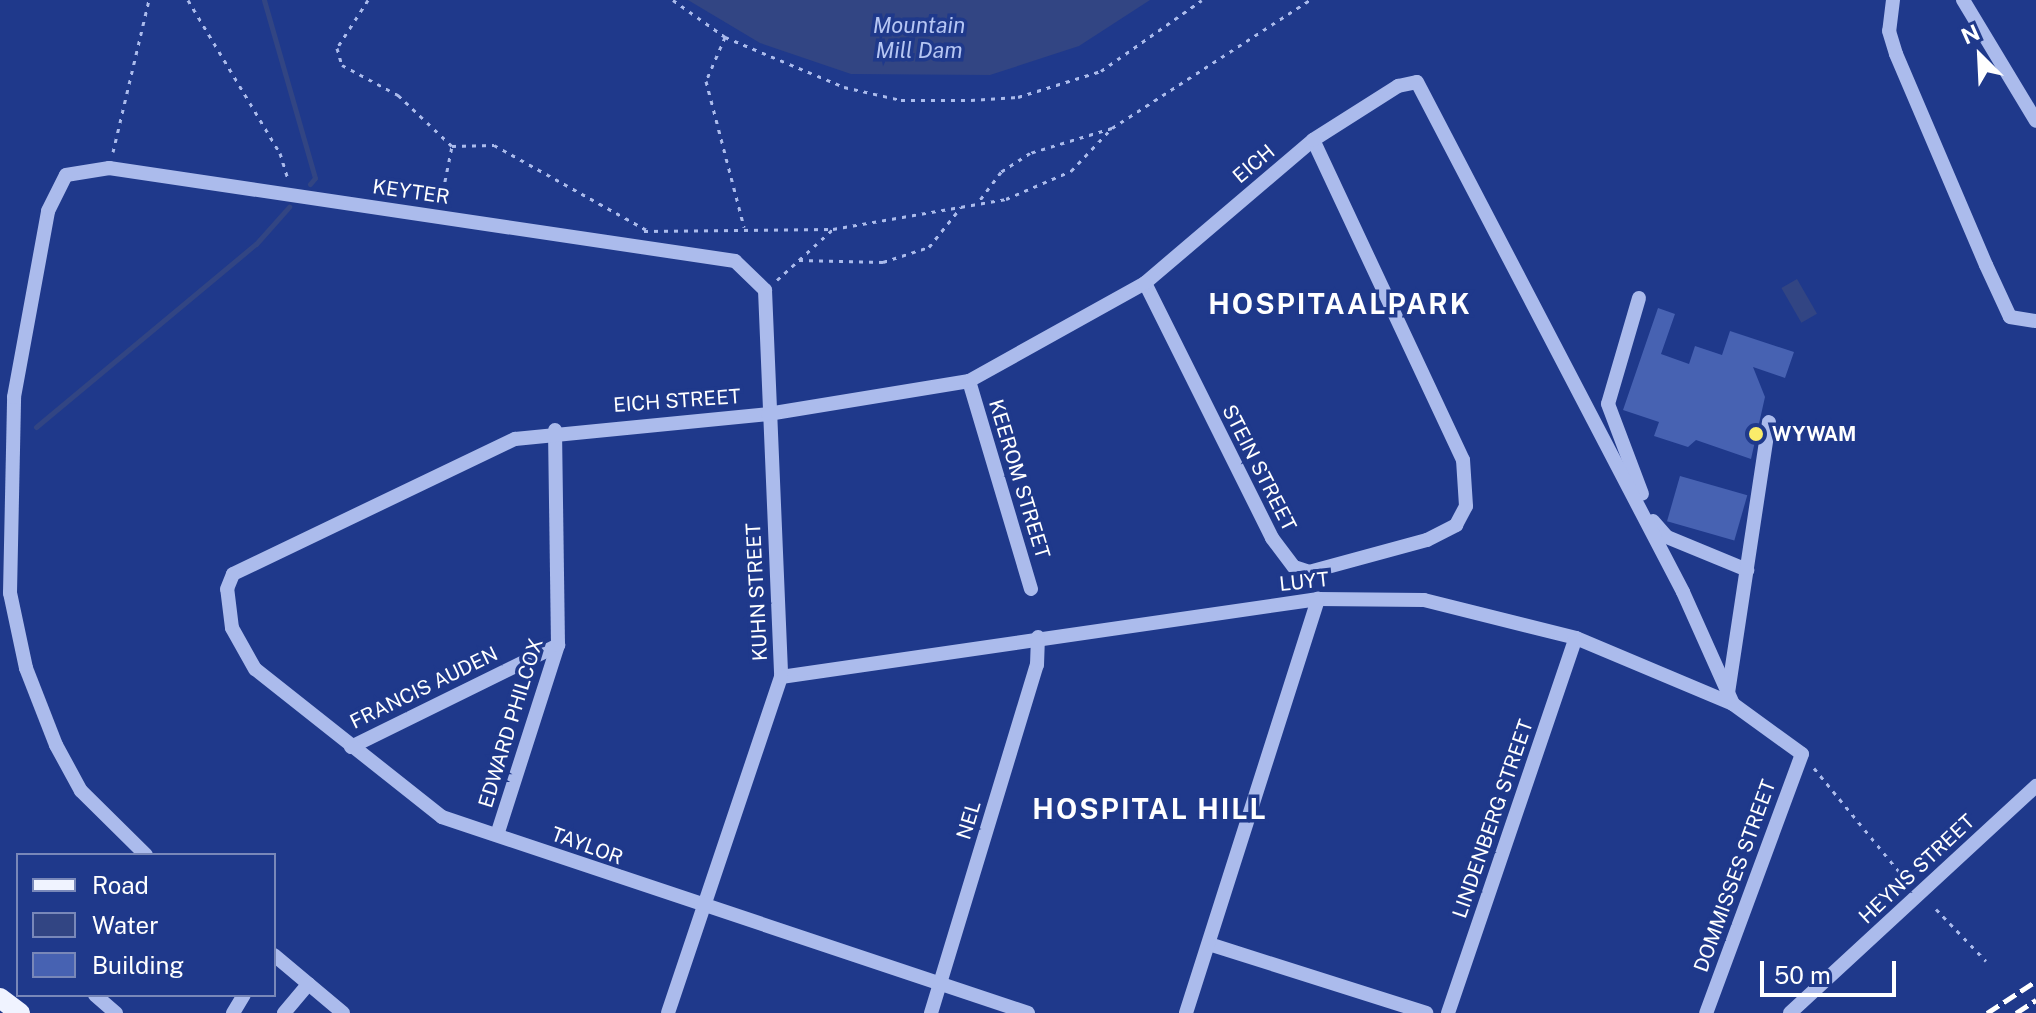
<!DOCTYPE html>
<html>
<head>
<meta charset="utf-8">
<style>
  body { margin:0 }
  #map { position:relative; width:2036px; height:1013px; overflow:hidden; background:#1f398b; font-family:"Public Sans",sans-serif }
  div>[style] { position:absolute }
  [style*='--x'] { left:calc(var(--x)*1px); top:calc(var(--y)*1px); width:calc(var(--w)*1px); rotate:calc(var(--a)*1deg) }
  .water>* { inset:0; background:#324583; transform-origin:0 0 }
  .stream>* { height:5px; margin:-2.5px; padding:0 2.5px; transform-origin:2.5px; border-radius:2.5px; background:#324583 }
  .building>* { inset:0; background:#4762b2; transform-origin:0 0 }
  .path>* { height:3px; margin-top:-1.5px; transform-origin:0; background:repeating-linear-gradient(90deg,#abbbec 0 4px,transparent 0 10px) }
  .minor>* { height:14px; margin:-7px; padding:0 7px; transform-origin:7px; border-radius:7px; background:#abbbec }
  .major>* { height:20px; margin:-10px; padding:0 10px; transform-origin:10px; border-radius:10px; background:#f0f3ff }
  .rail>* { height:5px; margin-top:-2.5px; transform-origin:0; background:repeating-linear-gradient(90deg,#fff 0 14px,transparent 0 20px) }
  .dots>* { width:22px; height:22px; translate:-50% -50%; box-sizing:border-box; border:4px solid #1f398b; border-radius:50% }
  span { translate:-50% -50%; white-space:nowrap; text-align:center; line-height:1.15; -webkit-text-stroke:7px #1f398b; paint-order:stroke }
  .street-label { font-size:20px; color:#fff }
  .poi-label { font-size:20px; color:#fff; font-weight:700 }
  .left { translate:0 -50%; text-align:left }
  .water-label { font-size:22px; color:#b6c6f3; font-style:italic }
  .district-label { font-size:28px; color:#fff; font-weight:700; letter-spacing:2px }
  .legend { position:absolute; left:16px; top:853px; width:260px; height:144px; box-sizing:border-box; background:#1f398b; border:2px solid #7988b9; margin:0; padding:10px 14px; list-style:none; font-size:24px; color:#fff }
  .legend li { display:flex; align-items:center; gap:16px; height:40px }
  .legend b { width:40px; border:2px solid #7988b9 }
  .north { position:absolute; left:1940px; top:16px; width:80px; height:80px; -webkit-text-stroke:6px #1f398b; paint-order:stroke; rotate:336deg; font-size:22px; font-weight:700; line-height:32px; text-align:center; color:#fff }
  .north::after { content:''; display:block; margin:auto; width:28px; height:36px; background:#fff; clip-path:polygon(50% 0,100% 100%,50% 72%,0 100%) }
  .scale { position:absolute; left:1760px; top:961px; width:136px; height:36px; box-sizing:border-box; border:4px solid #fff; border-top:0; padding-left:10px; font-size:24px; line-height:28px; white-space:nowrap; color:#fff; -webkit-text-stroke:6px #1f398b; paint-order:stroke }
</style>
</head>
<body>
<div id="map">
  <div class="water">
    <i style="clip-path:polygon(688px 0,1150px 0,1079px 46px,990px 75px,851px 74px,760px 43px)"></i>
    <i style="left:1797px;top:279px;width:40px;height:18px;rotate:60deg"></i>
  </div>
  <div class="stream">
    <i style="--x:264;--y:0;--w:185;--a:74"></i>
    <i style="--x:315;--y:178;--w:8;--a:130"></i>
    <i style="--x:36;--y:427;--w:286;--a:-39.8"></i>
    <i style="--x:256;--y:244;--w:50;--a:-48.3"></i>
  </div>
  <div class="building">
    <i style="clip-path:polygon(1658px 308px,1675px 314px,1661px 354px,1689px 364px,1695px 346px,1722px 355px,1730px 331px,1794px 352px,1785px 378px,1753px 367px,1765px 397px,1751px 459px,1696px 440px,1688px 447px,1654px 436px,1659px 422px,1623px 410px)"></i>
    <i style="left:1680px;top:476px;width:70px;height:47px;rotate:16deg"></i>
  </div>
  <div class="path">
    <i style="--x:188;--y:0;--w:179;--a:59"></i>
    <i style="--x:280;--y:153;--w:28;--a:73"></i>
    <i style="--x:368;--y:0;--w:57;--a:122.9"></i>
    <i style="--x:337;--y:48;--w:18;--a:74"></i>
    <i style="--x:342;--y:65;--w:64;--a:28.2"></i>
    <i style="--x:398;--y:95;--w:74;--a:43.4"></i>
    <i style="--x:452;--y:146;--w:42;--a:-1.4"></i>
    <i style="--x:494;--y:145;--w:175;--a:29.1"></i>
    <i style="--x:673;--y:0;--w:64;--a:35.4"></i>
    <i style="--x:725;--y:37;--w:129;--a:22.8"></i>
    <i style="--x:844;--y:87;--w:58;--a:12.8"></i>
    <i style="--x:901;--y:100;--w:70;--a:0"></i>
    <i style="--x:971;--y:100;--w:47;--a:-3.7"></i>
    <i style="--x:1018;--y:97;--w:87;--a:-17.4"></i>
    <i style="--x:1101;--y:71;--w:123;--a:-35.1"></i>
    <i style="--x:725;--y:37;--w:48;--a:113.4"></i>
    <i style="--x:706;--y:81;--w:151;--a:75.4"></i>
    <i style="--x:1112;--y:128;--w:236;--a:-32.9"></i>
    <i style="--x:113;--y:152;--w:156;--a:-76.7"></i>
    <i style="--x:441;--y:201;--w:56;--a:-78.7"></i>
    <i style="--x:644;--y:231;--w:189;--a:-0.6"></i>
    <i style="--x:833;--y:229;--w:176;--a:-9.8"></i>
    <i style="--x:1006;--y:199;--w:71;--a:-23.3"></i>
    <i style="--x:1071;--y:171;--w:59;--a:-46.4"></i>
    <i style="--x:1112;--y:128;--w:86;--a:163"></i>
    <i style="--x:1030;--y:153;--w:35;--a:147"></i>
    <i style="--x:1001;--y:172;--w:39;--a:127"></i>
    <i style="--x:799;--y:260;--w:84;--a:1.4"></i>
    <i style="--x:883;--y:262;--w:48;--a:-18.1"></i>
    <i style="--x:929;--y:247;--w:51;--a:-51.3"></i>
    <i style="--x:777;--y:280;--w:76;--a:-42.3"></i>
    <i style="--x:1814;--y:768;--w:137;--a:50.6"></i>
    <i style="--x:1936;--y:909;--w:72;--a:46.1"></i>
  </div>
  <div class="minor">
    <i style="--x:1893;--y:0;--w:31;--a:97"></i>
    <i style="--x:1889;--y:31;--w:24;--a:73"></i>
    <i style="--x:1896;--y:54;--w:229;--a:66.9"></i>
    <i style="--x:1986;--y:265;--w:57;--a:65.2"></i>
    <i style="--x:2010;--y:317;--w:26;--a:9"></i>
    <i style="--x:1963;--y:0;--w:141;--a:58.9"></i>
    <i style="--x:1145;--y:283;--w:285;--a:63.5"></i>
    <i style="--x:1272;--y:538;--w:36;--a:53"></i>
    <i style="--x:1294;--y:567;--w:16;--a:18"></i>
    <i style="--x:1309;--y:572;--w:122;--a:-15.2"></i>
    <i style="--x:1427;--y:540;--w:33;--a:-27"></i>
    <i style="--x:1456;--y:525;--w:21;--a:-62"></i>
    <i style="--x:1466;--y:506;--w:46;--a:-93.7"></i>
    <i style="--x:1463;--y:460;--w:353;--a:-115.1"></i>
    <i style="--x:1639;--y:298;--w:110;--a:106.3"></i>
    <i style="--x:1608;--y:404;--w:96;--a:69.3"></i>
    <i style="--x:969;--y:381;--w:217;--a:73.4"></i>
    <i style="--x:1653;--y:521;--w:21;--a:49"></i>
    <i style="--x:1667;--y:537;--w:87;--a:22.4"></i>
    <i style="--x:781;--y:677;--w:543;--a:-8.26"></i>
    <i style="--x:1318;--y:599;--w:106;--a:0.5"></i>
    <i style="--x:1424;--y:600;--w:157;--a:14"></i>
    <i style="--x:1576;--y:638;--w:170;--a:22.8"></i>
    <i style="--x:1733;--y:704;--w:85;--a:35.9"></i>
    <i style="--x:1802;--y:754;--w:276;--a:110.3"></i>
    <i style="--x:1728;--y:693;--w:274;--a:-81.4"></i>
    <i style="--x:351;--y:747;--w:231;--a:-26.2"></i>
    <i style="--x:497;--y:835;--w:200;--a:-72.2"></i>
    <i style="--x:558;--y:645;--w:215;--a:-90.8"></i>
    <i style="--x:146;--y:855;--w:91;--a:-135.4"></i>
    <i style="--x:81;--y:791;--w:52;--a:-118.5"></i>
    <i style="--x:56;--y:745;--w:83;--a:-111.3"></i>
    <i style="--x:26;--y:668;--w:77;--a:-102"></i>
    <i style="--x:10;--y:593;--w:196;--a:-88.8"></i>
    <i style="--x:14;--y:397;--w:189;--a:-79.6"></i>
    <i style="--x:48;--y:211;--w:40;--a:-63.4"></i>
    <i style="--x:66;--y:175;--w:44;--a:-9.2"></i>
    <i style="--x:109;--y:168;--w:633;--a:8.45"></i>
    <i style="--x:735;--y:261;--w:42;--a:44"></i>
    <i style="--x:765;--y:290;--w:387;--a:87.6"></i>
    <i style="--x:781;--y:677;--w:354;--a:108.6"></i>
    <i style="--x:1209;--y:944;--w:228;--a:17.6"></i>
    <i style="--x:274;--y:955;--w:90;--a:40"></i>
    <i style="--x:95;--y:995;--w:28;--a:41"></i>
    <i style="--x:233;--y:1013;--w:21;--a:-59"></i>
    <i style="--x:284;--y:1013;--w:38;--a:-50"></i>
    <i style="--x:931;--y:1013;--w:364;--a:-73.1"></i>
    <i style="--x:1037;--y:665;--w:28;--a:-88"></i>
    <i style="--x:1028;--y:1013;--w:618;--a:-161.51"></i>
    <i style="--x:442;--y:817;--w:238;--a:-141.6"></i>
    <i style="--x:255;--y:669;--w:47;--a:-119.3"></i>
    <i style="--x:232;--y:628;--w:39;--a:-97"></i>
    <i style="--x:227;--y:589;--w:16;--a:-68"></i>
    <i style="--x:233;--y:574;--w:313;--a:-25.6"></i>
    <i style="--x:515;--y:439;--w:254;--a:-5.6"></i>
    <i style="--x:768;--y:414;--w:204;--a:-9.3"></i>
    <i style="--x:969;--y:381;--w:201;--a:-29.1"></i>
    <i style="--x:1145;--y:283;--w:221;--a:-40.4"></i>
    <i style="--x:1313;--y:140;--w:101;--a:-32.4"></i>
    <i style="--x:1398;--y:86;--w:19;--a:-12"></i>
    <i style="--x:1417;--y:82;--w:575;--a:62.45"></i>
    <i style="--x:1683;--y:592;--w:123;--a:65.9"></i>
    <i style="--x:1186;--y:1013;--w:435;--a:-72.3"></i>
    <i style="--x:1448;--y:1013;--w:396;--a:-71.2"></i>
    <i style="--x:1790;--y:1013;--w:335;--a:-42.7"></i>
  </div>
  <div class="major">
    <i style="--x:0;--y:998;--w:25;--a:37"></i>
  </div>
  <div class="rail">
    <i style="--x:1987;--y:1013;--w:59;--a:-33.1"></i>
    <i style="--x:2016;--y:1013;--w:24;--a:-33"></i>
  </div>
  <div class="dots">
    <i style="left:1756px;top:434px;background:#faec6a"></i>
  </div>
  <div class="street-label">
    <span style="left:1254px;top:164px;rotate:-40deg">EICH</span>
    <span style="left:411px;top:192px;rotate:8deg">KEYTER</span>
    <span style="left:677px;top:401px;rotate:-4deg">EICH STREET</span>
    <span style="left:1259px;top:468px;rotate:63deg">STEIN STREET</span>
    <span style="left:1019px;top:479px;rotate:73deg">KEEROM STREET</span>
    <span style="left:1304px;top:582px;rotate:-6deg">LUYT</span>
    <span style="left:757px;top:592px;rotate:-93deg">KUHN STREET</span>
    <span style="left:424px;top:688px;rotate:-26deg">FRANCIS AUDEN</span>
    <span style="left:511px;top:723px;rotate:-73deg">EDWARD PHILCOX</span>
    <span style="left:1493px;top:819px;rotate:-71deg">LINDENBERG STREET</span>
    <span style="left:969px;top:820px;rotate:-73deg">NEL</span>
    <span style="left:587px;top:846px;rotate:20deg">TAYLOR</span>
    <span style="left:1917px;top:869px;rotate:-43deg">HEYNS STREET</span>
    <span style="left:1735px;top:876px;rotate:-70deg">DOMMISSES STREET</span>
  </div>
  <div class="poi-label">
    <span class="left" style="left:1772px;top:434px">WYWAM</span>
  </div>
  <div class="water-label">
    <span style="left:919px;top:38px">Mountain<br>Mill Dam</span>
  </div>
  <div class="district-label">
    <span style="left:1340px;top:304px">HOSPITAALPARK</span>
    <span style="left:1150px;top:809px">HOSPITAL HILL</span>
  </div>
  <ul class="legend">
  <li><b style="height:10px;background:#f0f3ff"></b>Road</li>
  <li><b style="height:22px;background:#324583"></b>Water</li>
  <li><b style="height:22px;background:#4762b2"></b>Building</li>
  </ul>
  <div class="north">N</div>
  <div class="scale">50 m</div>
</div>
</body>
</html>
